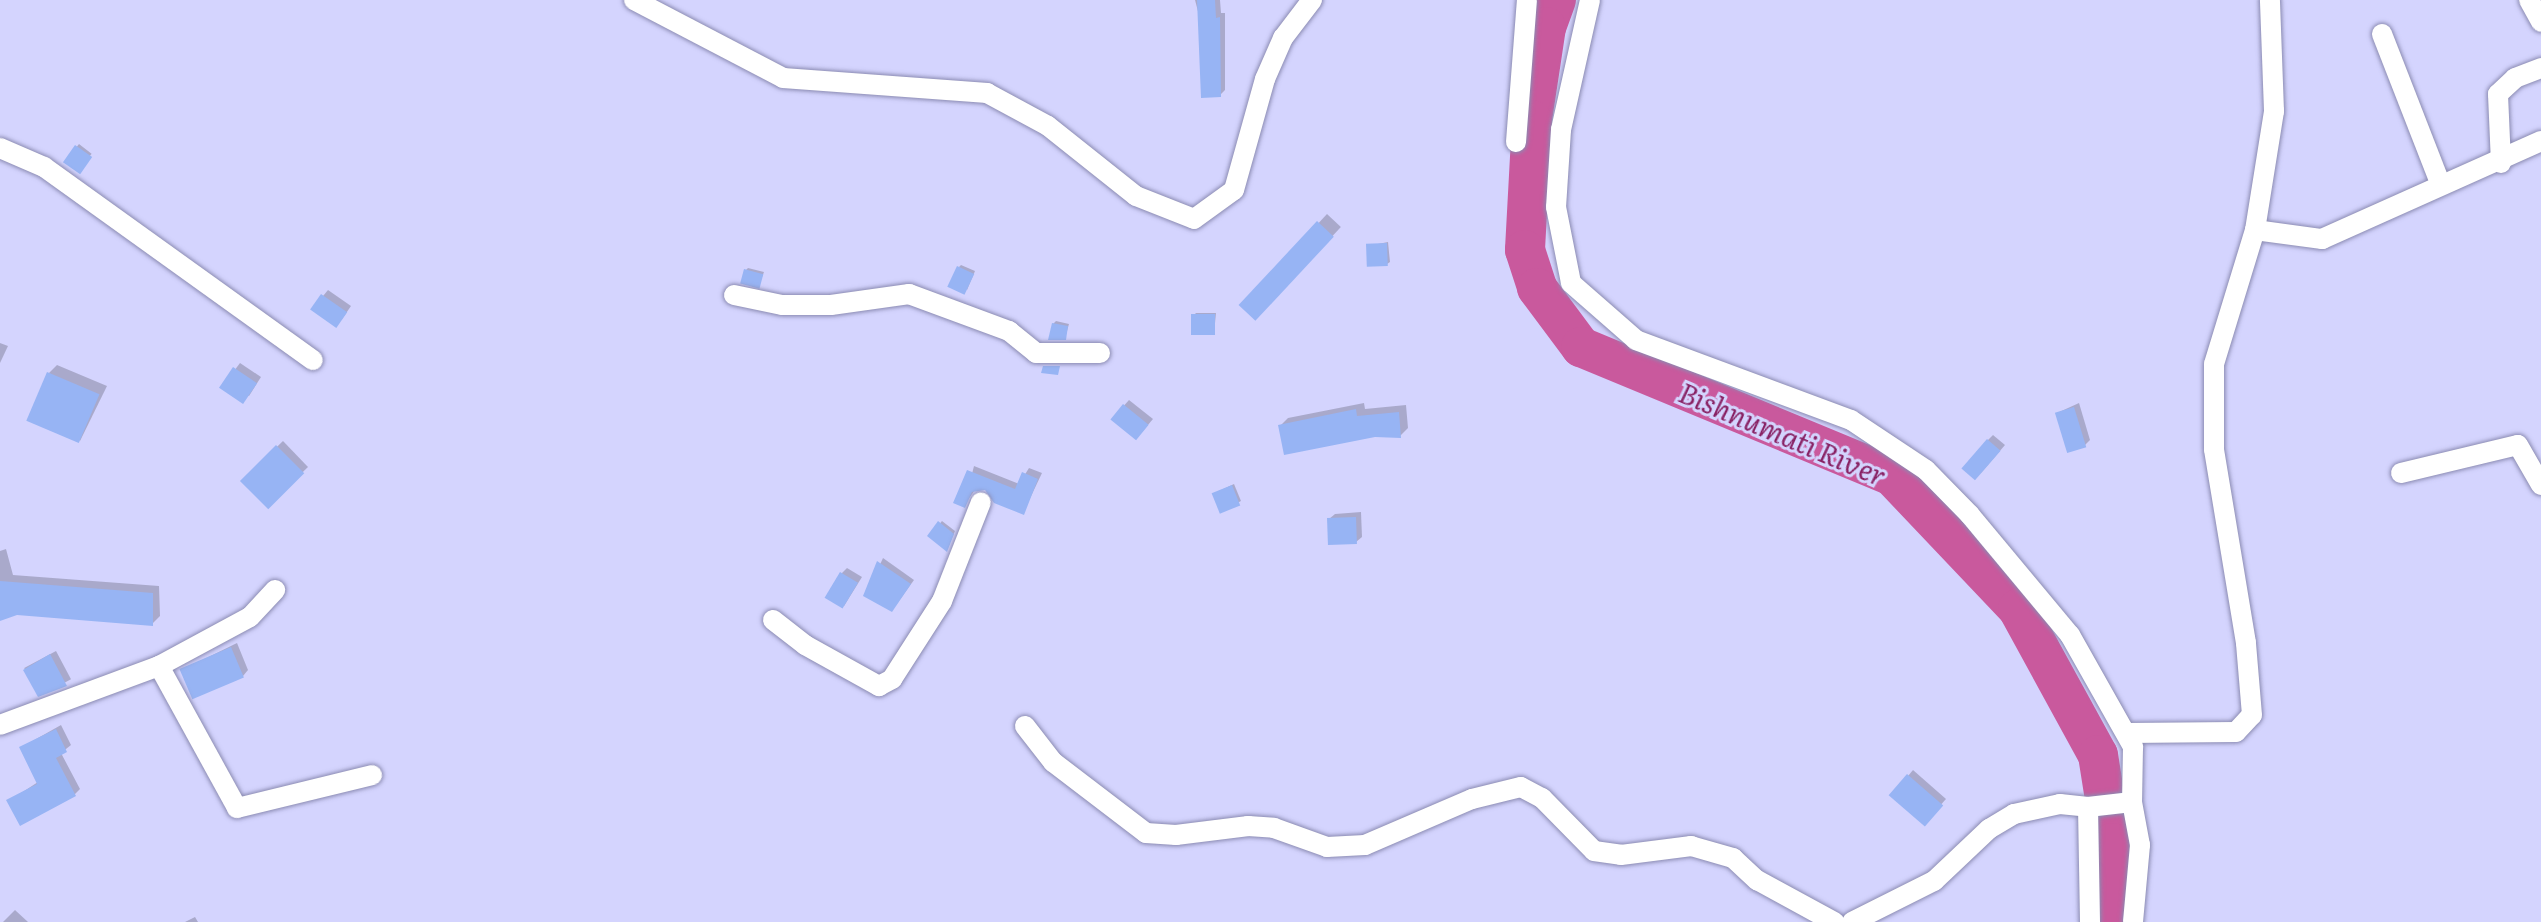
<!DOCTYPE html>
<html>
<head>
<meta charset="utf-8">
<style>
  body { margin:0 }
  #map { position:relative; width:2541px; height:922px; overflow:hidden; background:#d4d4fe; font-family:Literata,serif }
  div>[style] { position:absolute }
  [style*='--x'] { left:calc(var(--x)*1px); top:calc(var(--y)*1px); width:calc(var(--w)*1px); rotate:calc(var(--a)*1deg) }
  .shadow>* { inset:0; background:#0003; transform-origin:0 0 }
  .river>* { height:40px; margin:-20px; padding:0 20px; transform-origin:20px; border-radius:20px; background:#c9599d }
  .building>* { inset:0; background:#97b4f4; transform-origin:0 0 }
  .roads { filter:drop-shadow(0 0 2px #8b8bb2) drop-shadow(0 0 2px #8b8bb2) }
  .minor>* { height:20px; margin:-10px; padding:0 10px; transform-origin:10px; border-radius:10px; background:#fff }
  span { translate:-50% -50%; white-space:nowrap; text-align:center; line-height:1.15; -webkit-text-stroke:6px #d4d4fe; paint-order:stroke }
  .water-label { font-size:28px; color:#882164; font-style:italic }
</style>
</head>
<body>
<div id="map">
  <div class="shadow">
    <i style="clip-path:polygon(1195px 0,1220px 0,1221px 13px,1225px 13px,1225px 90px,1220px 95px)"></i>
    <i style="left:79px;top:144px;width:16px;height:22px;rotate:38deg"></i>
    <i style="left:1327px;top:214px;width:19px;height:125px;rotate:43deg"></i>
    <i style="clip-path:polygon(1388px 242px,1390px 262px,1387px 264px,1368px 246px)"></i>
    <i style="clip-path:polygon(961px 265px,975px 271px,967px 290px,959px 267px)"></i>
    <i style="clip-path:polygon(748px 268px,764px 272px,759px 285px,746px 270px)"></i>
    <i style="clip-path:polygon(328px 290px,351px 306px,342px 319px,323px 296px)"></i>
    <i style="clip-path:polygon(1216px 313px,1214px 333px,1193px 316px,1196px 313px)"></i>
    <i style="clip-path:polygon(1056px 321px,1069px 324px,1065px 338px,1053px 324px)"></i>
    <i style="clip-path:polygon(0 343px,8px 346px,0 363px)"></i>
    <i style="clip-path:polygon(240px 363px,261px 377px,249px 396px,222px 387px)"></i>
    <i style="clip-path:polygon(57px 365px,107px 386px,80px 441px,48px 374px)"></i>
    <i style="clip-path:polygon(1129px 400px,1153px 419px,1142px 432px,1113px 418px)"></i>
    <i style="clip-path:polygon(1364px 403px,1365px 409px,1406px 405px,1408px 428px,1400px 436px,1280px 426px,1288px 418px)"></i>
    <i style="clip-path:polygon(2079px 403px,2090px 440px,2085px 445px,2057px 413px)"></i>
    <i style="clip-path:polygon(1993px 435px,2005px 445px,1981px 473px,1988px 440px)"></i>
    <i style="left:283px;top:441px;width:36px;height:57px;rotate:46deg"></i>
    <i style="clip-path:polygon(974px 466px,1019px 484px,1029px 468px,1042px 473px,1023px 513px,986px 487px,975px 490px,964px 505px)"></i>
    <i style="clip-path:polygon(1234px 484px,1241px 501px,1222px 511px,1217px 492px)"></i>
    <i style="clip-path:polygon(1361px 512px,1362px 537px,1356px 542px,1329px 519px,1335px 514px)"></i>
    <i style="clip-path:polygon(942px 521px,955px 531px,947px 549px,930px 535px)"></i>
    <i style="clip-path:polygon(6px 549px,13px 575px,159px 586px,160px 616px,152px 624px,16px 613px,0 618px,0 551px)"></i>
    <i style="clip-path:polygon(883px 558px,914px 580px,896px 605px,866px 595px)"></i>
    <i style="clip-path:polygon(847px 568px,862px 577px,844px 606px,842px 573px)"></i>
    <i style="clip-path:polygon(237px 643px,248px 670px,243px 676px,182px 670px)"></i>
    <i style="left:56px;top:651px;width:32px;height:36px;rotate:62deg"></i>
    <i style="clip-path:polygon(61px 725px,71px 745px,61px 753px,80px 789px,75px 794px,9px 801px,38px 782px,22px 747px)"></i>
    <i style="clip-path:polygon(1913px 770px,1946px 799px,1929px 818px,1908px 776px)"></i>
    <i style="clip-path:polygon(15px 910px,28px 922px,3px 922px)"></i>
    <i style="clip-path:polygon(195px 917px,198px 922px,185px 922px)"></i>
  </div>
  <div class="river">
    <i style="--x:1556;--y:0;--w:29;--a:110"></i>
    <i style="--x:1546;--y:27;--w:94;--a:98.6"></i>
    <i style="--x:1532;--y:120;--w:130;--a:93.1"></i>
    <i style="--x:1525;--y:250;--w:40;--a:72"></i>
    <i style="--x:1537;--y:288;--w:74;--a:53.3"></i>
    <i style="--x:1581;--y:347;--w:337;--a:22.5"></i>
    <i style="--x:1892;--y:476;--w:183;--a:46.5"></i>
    <i style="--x:2018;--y:609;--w:166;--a:61.3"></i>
    <i style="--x:2098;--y:755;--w:89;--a:81"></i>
    <i style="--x:2112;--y:843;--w:80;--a:96.5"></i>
  </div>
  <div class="building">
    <i style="clip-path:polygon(1197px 0,1215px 0,1216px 18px,1220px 17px,1221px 97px,1201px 98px)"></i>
    <i style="left:75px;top:145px;width:21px;height:21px;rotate:35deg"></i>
    <i style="left:1317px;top:221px;width:23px;height:115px;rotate:43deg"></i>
    <i style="left:1387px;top:243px;width:23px;height:21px;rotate:88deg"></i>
    <i style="left:957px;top:266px;width:19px;height:23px;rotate:25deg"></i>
    <i style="left:744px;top:269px;width:20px;height:15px;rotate:15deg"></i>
    <i style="left:321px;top:294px;width:32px;height:19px;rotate:35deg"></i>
    <i style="left:1215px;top:314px;width:21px;height:24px;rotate:90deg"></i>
    <i style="clip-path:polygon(1052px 323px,1068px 326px,1066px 340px,1048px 340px)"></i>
    <i style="clip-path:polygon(1043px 366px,1060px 366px,1058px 375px,1041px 373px)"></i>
    <i style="left:233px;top:367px;width:29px;height:25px;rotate:34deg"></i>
    <i style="left:47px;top:372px;width:57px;height:53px;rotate:23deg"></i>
    <i style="left:1123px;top:404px;width:33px;height:20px;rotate:39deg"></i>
    <i style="left:2074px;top:407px;width:42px;height:20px;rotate:73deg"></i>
    <i style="clip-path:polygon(1356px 409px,1357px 416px,1399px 412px,1401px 438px,1375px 437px,1284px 455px,1278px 425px)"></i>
    <i style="left:1987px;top:439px;width:18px;height:39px;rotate:41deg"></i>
    <i style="left:276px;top:445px;width:40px;height:51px;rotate:45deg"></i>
    <i style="clip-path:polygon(967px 470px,1015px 489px,1022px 472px,1038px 479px,1024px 515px,994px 503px,985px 490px,972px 492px,965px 508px,953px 503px)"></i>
    <i style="left:1232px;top:485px;width:22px;height:22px;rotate:68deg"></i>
    <i style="left:1356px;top:517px;width:27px;height:29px;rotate:88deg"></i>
    <i style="clip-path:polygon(938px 521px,954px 534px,947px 552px,927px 536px)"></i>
    <i style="clip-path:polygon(877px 561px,911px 584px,892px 612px,863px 596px)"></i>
    <i style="left:840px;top:572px;width:21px;height:30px;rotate:31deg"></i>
    <i style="clip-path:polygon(0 581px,153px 593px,153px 626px,17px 615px,0 621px)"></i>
    <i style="left:231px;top:647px;width:33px;height:56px;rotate:67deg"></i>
    <i style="clip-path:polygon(50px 654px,67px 686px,38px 697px,23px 670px)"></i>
    <i style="clip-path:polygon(56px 729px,67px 752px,56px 758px,76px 796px,20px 826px,6px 800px,37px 784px,19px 747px)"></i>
    <i style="left:1907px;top:774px;width:48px;height:28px;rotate:41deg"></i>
  </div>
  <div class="roads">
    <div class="minor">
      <i style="--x:634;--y:0;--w:168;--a:27.6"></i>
      <i style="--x:783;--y:78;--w:205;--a:4.2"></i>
      <i style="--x:987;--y:93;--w:69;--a:28.4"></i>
      <i style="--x:1048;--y:126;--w:112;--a:38.5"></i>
      <i style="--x:1136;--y:196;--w:62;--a:21.6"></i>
      <i style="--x:1194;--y:219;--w:49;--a:-35.9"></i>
      <i style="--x:1234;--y:190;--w:115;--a:-74.4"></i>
      <i style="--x:1265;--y:79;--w:45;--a:-66.3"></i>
      <i style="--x:1283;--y:38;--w:48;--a:-52.7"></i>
      <i style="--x:1590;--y:0;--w:133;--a:102.6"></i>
      <i style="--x:1561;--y:130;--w:77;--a:93.7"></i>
      <i style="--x:1556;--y:207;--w:77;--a:78.8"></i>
      <i style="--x:1571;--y:283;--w:86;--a:41.2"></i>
      <i style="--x:1636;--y:340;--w:229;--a:20.4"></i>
      <i style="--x:1851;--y:420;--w:90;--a:33.7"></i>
      <i style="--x:1926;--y:470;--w:63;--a:45.6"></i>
      <i style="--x:1970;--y:515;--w:156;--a:50.2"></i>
      <i style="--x:2070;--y:635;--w:129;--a:60.6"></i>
      <i style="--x:2133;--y:747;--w:55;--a:91"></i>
      <i style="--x:2132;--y:802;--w:44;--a:79.5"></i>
      <i style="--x:2140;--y:845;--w:77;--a:95.2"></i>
      <i style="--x:2529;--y:0;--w:25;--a:61"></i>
      <i style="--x:2382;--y:34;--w:160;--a:68.7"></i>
      <i style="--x:1516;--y:142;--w:142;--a:-85.6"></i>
      <i style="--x:0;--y:148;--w:48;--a:23.4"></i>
      <i style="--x:44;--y:167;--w:331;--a:35.7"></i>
      <i style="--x:2501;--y:163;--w:69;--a:-92.5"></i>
      <i style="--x:2498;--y:94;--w:23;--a:-43"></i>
      <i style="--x:2515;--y:78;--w:28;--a:-21"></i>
      <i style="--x:2255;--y:230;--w:68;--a:7.7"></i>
      <i style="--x:2322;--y:239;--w:240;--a:-24.1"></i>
      <i style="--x:734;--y:295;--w:49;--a:11.8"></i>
      <i style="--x:782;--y:305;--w:49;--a:0"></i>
      <i style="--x:831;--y:305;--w:79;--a:-8"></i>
      <i style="--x:909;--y:294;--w:107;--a:20.3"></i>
      <i style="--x:1009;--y:331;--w:35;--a:39"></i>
      <i style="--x:1036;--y:353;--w:64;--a:0"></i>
      <i style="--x:2401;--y:473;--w:120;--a:-13.5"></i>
      <i style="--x:2518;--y:445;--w:46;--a:60.1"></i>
      <i style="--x:773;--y:620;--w:41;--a:38"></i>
      <i style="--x:805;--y:645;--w:85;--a:29"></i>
      <i style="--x:879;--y:686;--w:15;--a:-28"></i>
      <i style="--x:892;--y:679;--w:93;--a:-57.3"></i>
      <i style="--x:942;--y:601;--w:106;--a:-68.5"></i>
      <i style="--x:159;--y:666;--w:162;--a:61.2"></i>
      <i style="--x:237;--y:808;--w:139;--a:-13.7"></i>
      <i style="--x:0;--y:725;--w:170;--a:-20.4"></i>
      <i style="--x:159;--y:666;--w:103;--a:-28.3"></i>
      <i style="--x:250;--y:617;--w:37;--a:-47"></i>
      <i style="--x:1025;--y:726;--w:46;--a:52.1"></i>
      <i style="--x:1053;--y:762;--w:117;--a:37.4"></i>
      <i style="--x:1146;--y:833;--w:30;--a:4"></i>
      <i style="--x:1176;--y:835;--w:73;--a:-7.1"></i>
      <i style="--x:1248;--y:826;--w:26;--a:4"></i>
      <i style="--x:1274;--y:828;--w:56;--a:19.7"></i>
      <i style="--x:1327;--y:847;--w:38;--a:-3"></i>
      <i style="--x:1365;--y:845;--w:116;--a:-23.3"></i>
      <i style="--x:1472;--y:799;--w:50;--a:-13.8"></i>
      <i style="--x:1521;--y:787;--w:24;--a:28"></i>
      <i style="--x:1542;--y:798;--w:74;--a:45.5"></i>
      <i style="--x:1594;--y:851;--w:27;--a:8"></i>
      <i style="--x:1621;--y:855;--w:71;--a:-7.3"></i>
      <i style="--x:1691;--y:846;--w:44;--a:15.9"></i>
      <i style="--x:1733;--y:858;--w:33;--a:43"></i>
      <i style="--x:1757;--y:880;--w:88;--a:28.6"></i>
      <i style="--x:2127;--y:733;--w:109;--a:-0.5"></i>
      <i style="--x:2236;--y:732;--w:23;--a:-47"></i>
      <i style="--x:2252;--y:715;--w:72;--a:-94.8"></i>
      <i style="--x:2246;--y:643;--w:197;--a:-99.4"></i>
      <i style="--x:2214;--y:449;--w:85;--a:-90"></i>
      <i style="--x:2214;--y:364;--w:140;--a:-73"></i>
      <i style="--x:2255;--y:230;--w:121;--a:-80.9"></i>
      <i style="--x:2274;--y:111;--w:111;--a:-92.1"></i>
      <i style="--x:2088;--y:807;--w:44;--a:-6.5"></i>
      <i style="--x:1852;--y:922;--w:92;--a:-26.6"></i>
      <i style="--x:1934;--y:881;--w:76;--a:-43.4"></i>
      <i style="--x:1989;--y:829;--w:29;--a:-31"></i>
      <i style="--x:2014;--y:814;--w:47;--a:-12.3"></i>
      <i style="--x:2060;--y:804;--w:28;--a:6"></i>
      <i style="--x:2088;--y:807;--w:115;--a:89"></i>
    </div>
  </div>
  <div class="water-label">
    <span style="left:1783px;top:433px;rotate:23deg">Bishnumati River</span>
  </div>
</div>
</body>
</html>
